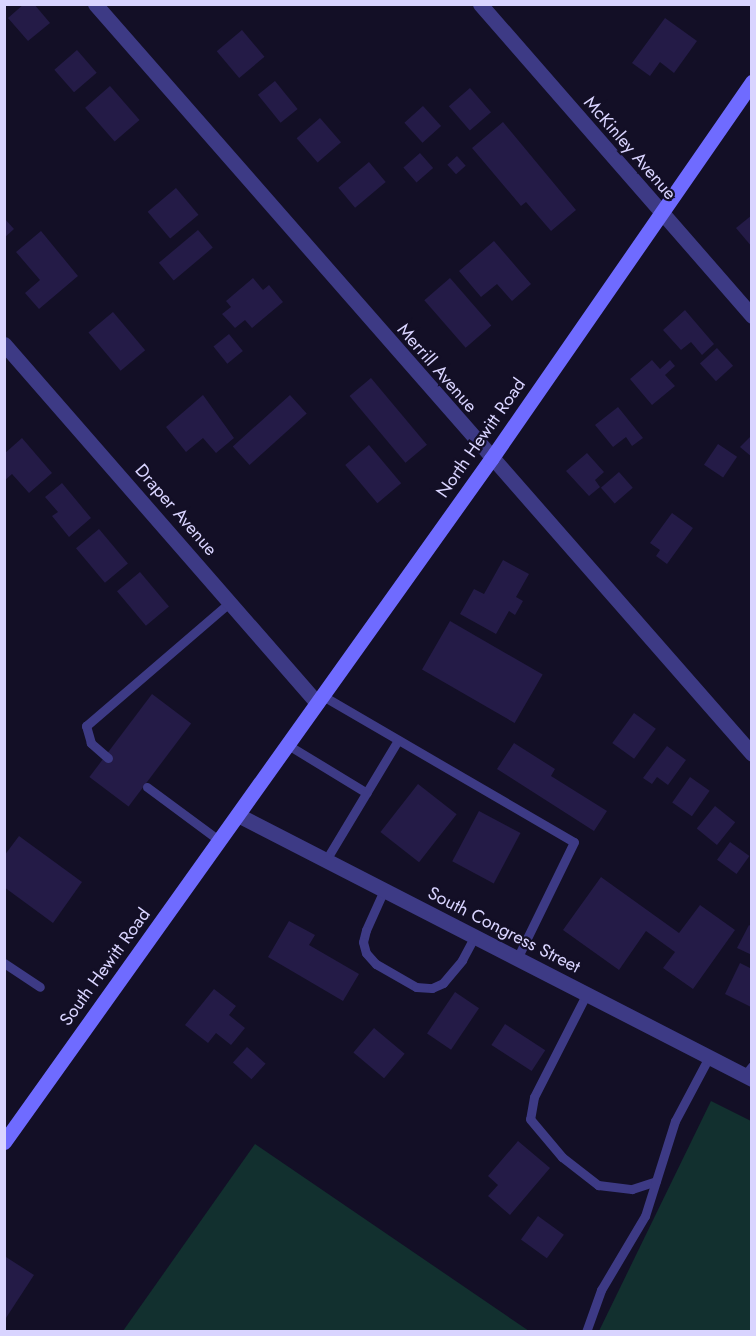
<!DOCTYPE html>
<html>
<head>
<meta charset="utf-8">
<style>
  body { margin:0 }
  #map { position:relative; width:756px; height:1336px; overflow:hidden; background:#130f26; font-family:Jost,sans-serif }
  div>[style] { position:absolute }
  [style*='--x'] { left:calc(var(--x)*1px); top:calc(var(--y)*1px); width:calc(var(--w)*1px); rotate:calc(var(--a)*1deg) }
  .green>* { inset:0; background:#12302f }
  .building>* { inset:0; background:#241b47; transform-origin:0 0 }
  .service>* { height:9px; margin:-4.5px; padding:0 4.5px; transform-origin:4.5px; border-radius:4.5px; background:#3d3a85 }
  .minor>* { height:15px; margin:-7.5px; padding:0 7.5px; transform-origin:7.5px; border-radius:7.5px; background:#3d3a85 }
  .tertiary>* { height:15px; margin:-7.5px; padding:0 7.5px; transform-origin:7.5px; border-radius:7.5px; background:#3d3a85 }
  .secondary>* { height:15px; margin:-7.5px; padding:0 7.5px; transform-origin:7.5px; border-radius:7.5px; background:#6f6bff }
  span { translate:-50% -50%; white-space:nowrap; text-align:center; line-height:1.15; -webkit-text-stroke:4.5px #130f26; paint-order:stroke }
  .street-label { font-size:18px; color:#d9d4ff }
  .frame { position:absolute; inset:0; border:6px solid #d9d4ff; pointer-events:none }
</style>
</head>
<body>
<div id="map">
  <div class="green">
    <i style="clip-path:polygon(711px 1101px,751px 1121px,751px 1331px,599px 1331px)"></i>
    <i style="clip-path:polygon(255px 1144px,529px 1331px,123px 1331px)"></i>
  </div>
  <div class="building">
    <i style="clip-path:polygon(24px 4px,34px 4px,50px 23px,28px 41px,8px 18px)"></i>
    <i style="clip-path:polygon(665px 18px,697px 41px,674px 73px,660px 62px,650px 76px,632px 63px)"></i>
    <i style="left:242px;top:30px;width:35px;height:33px;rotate:50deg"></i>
    <i style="left:77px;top:50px;width:30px;height:30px;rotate:49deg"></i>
    <i style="left:275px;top:81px;width:36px;height:22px;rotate:51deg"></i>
    <i style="left:110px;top:86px;width:45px;height:33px;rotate:49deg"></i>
    <i style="left:470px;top:88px;width:32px;height:28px;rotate:49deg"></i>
    <i style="left:423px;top:106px;width:27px;height:25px;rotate:48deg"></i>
    <i style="left:320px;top:118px;width:32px;height:31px;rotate:49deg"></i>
    <i style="clip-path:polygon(503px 122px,576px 210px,551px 231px,526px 202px,521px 206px,472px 148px)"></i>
    <i style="left:420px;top:153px;width:20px;height:22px;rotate:49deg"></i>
    <i style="left:457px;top:156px;width:13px;height:13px;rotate:48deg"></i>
    <i style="left:369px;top:162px;width:26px;height:40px;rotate:50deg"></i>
    <i style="left:176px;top:188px;width:35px;height:37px;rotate:50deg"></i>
    <i style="clip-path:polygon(752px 215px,752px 247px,736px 228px)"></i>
    <i style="clip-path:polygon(4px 218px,14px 229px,4px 238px)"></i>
    <i style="left:198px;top:230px;width:23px;height:51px;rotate:50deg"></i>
    <i style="clip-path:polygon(41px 231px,78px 276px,39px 309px,25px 293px,40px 280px,16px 252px)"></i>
    <i style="clip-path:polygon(494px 241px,531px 284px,512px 301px,497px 284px,481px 297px,459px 271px)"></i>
    <i style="clip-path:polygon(253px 278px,263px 290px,269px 285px,283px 302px,252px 328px,245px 320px,235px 328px,222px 314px,231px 307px,226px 301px)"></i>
    <i style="left:450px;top:278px;width:63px;height:34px;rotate:49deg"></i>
    <i style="clip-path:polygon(685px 310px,714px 344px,702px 355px,691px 342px,681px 350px,663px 330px)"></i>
    <i style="left:113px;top:312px;width:50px;height:32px;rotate:50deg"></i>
    <i style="left:229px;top:334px;width:22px;height:20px;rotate:51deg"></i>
    <i style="left:717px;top:348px;width:24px;height:23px;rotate:48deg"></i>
    <i style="clip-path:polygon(652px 360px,660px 369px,670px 360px,675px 366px,665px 375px,675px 386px,652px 405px,630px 379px)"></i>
    <i style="left:371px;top:378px;width:87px;height:28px;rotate:50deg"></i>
    <i style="clip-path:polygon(203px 395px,234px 438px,216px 453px,203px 438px,186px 452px,166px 427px)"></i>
    <i style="left:290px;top:395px;width:25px;height:77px;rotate:48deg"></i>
    <i style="clip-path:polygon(618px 407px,643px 438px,632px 446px,626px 437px,613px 447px,595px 425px)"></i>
    <i style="clip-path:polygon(752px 435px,752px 457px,740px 447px)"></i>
    <i style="clip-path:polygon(22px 438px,52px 473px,29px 493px,12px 474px,4px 481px,4px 454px)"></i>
    <i style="left:718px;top:444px;width:23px;height:25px;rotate:34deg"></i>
    <i style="left:369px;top:445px;width:50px;height:31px;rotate:50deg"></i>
    <i style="clip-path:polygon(587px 453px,604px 472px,595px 480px,600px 487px,589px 496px,566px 471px)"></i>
    <i style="left:619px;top:472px;width:21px;height:24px;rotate:49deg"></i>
    <i style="clip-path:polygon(62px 483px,91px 518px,69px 537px,52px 516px,58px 512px,45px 497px)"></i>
    <i style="clip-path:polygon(672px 513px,693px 528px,667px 564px,656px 556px,660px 550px,650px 543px)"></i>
    <i style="left:99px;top:529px;width:45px;height:30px;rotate:50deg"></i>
    <i style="clip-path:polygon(503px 560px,529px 574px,516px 597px,523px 601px,515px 615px,509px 611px,496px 634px,460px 614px,474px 589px,484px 594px)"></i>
    <i style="left:140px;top:572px;width:45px;height:30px;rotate:50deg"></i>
    <i style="left:450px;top:621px;width:107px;height:56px;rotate:30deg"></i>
    <i style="left:152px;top:694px;width:49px;height:104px;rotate:37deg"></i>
    <i style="left:634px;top:713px;width:27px;height:37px;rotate:36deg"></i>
    <i style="clip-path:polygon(514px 743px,555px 769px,551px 776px,607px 811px,594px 831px,497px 769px)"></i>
    <i style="clip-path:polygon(667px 746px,686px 760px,668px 785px,657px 777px,652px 784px,643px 778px)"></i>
    <i style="left:690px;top:777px;width:24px;height:31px;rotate:35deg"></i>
    <i style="left:418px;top:784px;width:49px;height:61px;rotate:38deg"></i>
    <i style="left:715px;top:806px;width:26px;height:29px;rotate:39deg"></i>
    <i style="left:479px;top:811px;width:47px;height:57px;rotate:28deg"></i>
    <i style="clip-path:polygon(19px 836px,82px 882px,53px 923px,4px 887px,4px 856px)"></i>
    <i style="left:730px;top:842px;width:24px;height:22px;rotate:36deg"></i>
    <i style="clip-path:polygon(601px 877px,679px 933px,700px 905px,735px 930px,693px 989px,663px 968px,675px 952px,646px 931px,619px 970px,563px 930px)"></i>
    <i style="clip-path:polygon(289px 921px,315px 935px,309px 945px,359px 974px,343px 1001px,268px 957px)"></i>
    <i style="clip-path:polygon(749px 925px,752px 927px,752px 955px,737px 948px)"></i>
    <i style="clip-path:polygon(740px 963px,752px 969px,751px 1007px,725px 994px)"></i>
    <i style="clip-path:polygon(214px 989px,236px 1006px,229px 1015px,245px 1028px,231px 1045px,216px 1033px,208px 1043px,185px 1025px)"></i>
    <i style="left:455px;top:992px;width:29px;height:50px;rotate:34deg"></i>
    <i style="left:505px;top:1024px;width:48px;height:25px;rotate:33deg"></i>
    <i style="left:374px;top:1028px;width:40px;height:32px;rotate:40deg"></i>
    <i style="left:247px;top:1047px;width:25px;height:21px;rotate:42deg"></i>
    <i style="clip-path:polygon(518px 1141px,550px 1168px,510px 1215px,488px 1196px,498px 1185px,488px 1176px)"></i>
    <i style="left:538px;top:1216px;width:32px;height:29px;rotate:36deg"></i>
    <i style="clip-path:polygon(6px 1257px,34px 1275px,4px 1321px,4px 1260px)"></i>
  </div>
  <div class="service">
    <i style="--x:323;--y:696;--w:290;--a:30.2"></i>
    <i style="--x:574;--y:842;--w:130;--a:116"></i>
    <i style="--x:288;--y:745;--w:92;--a:31.3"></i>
    <i style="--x:108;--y:758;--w:23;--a:-139"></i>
    <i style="--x:91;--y:743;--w:18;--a:-106"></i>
    <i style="--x:86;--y:726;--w:190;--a:-40.7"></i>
    <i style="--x:147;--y:787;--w:91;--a:36.5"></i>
    <i style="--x:326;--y:860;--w:140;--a:-59"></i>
    <i style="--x:384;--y:890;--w:44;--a:114.2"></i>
    <i style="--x:366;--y:930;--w:12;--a:104"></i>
    <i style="--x:363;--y:942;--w:11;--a:75"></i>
    <i style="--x:366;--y:953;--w:15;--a:48"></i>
    <i style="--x:376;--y:964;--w:46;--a:29.9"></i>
    <i style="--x:416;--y:987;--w:16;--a:4"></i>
    <i style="--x:432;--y:988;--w:12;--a:-24"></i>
    <i style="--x:443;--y:983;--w:30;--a:-50"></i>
    <i style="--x:462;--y:960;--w:26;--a:-62"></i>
    <i style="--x:4;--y:963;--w:43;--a:33.7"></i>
    <i style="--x:586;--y:995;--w:114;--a:117"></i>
    <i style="--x:534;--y:1097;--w:22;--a:100"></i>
    <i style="--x:530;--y:1119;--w:50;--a:49.9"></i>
    <i style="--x:562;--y:1157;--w:46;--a:37.9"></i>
    <i style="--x:598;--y:1185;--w:34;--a:7"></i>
    <i style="--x:632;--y:1189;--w:25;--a:-18"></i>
    <i style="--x:744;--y:1076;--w:13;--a:-51"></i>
    <i style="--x:586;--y:1332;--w:45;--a:-70.3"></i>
    <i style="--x:601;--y:1290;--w:86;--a:-59.3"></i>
    <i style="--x:645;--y:1216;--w:100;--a:-72.5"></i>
    <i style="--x:675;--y:1121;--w:72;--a:-62"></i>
  </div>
  <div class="minor">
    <i style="--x:95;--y:4;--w:997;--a:48.78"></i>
    <i style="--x:480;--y:4;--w:414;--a:48.9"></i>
    <i style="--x:4;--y:344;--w:476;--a:48.9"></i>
  </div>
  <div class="tertiary">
    <i style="--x:238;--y:815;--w:578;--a:27.19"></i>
  </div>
  <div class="secondary">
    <i style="--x:4;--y:1142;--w:839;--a:-54.51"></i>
    <i style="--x:491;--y:459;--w:459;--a:-55.3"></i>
  </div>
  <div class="street-label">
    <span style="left:630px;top:148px;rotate:49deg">McKinley Avenue</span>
    <span style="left:437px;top:368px;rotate:49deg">Merrill Avenue</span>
    <span style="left:481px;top:438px;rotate:-55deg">North Hewitt Road</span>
    <span style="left:176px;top:510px;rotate:49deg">Draper Avenue</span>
    <span style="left:504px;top:930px;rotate:27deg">South Congress Street</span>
    <span style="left:105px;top:967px;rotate:-54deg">South Hewitt Road</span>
  </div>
  <div class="frame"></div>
</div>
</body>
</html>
